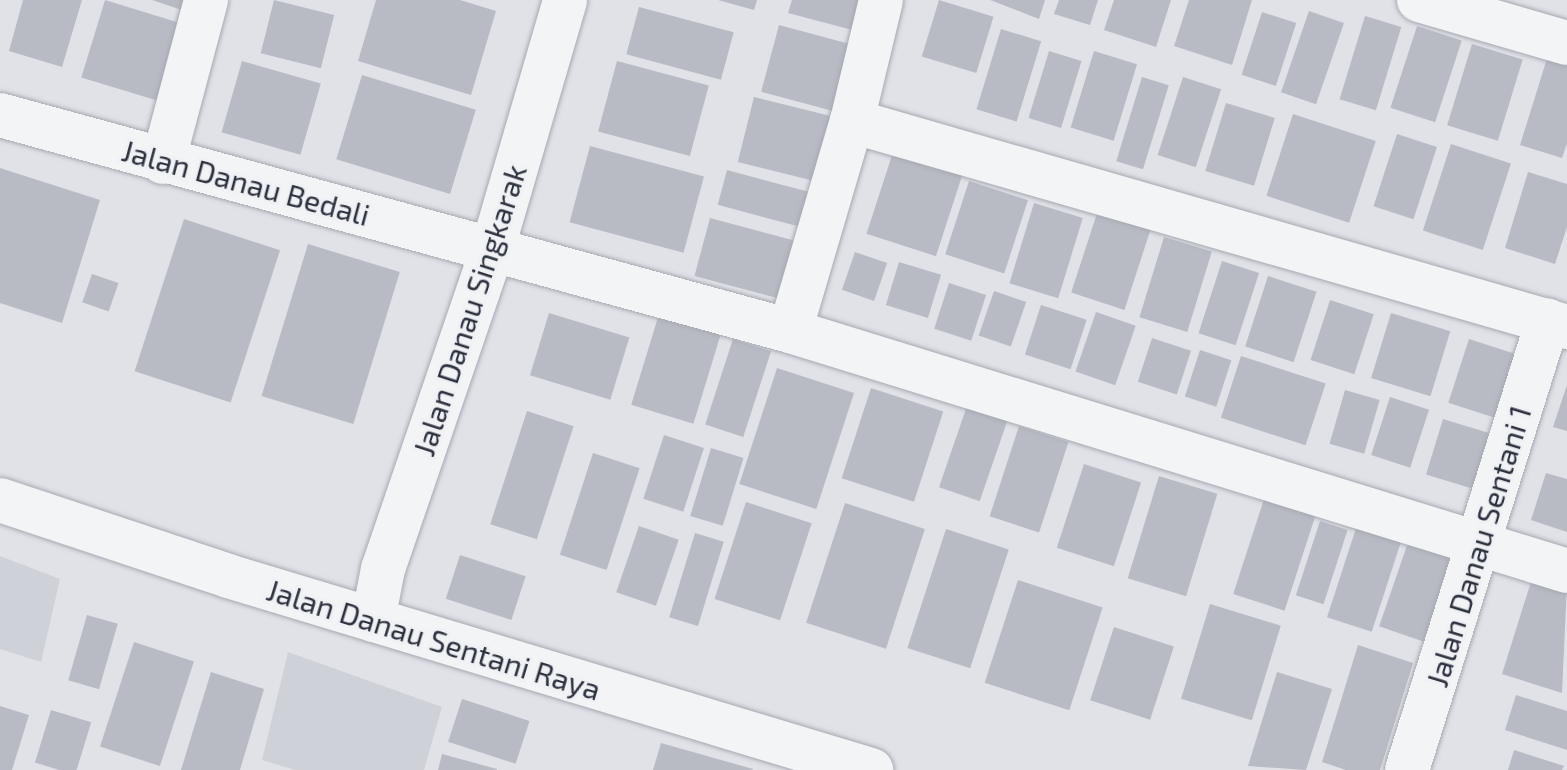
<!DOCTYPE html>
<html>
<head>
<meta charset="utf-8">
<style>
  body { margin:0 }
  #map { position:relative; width:1567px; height:770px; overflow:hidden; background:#e0e2e8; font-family:"Exo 2",sans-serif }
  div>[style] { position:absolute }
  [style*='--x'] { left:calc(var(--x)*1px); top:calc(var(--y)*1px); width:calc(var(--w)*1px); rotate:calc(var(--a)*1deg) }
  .built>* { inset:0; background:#cfd1d9 }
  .building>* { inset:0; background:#b8bbc4; transform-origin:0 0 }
  .roads { filter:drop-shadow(0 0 2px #a6a9b1) drop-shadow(0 0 2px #a6a9b1) }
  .minor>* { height:44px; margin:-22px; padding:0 22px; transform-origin:22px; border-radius:22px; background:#f3f4f6 }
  span { translate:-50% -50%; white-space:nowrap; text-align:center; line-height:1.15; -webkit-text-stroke:6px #f0f1f5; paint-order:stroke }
  .street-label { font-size:30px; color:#2b303d }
</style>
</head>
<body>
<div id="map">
  <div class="built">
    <i style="clip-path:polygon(0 556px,60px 579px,41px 662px,0 649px)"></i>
    <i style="clip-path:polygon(288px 652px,442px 707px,424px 770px,295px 770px,262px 760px)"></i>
  </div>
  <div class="building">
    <i style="clip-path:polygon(23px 0,82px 0,62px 67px,9px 51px)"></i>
    <i style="left:105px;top:0;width:86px;height:81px;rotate:17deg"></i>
    <i style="clip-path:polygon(152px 0,185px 0,182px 10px)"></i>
    <i style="left:274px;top:0;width:62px;height:55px;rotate:14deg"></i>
    <i style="clip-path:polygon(376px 0,460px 0,496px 11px,471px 95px,358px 61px)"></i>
    <i style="clip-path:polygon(718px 0,757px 0,754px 10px)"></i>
    <i style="clip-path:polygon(792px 0,869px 0,860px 32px,788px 13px)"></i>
    <i style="left:939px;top:0;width:57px;height:59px;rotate:17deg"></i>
    <i style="clip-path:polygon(990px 0,1045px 0,1039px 19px)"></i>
    <i style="clip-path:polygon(1059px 0,1098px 0,1090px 25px,1054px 14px)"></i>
    <i style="clip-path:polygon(1114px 0,1171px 0,1156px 47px,1104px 30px)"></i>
    <i style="clip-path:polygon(1189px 0,1252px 0,1232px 65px,1174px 46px)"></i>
    <i style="left:639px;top:7px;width:98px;height:49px;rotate:15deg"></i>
    <i style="left:1309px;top:11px;width:37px;height:86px;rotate:19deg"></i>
    <i style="left:1262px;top:12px;width:36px;height:66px;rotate:18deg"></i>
    <i style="left:1365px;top:16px;width:38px;height:87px;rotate:17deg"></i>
    <i style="left:779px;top:25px;width:83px;height:69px;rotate:15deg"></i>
    <i style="left:1417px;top:26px;width:47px;height:86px;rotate:18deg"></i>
    <i style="left:1001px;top:29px;width:42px;height:84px;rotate:17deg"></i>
    <i style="left:1472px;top:44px;width:53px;height:85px;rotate:17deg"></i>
    <i style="left:1049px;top:51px;width:34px;height:70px;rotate:17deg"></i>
    <i style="left:1094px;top:51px;width:45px;height:80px;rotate:17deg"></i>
    <i style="clip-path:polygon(1549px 52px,1567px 57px,1567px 143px,1562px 158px,1520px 145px)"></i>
    <i style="left:242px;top:61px;width:82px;height:74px;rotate:16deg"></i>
    <i style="left:617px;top:61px;width:95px;height:73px;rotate:15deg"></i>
    <i style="left:362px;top:75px;width:119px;height:88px;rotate:17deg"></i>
    <i style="left:1142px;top:77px;width:28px;height:88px;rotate:17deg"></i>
    <i style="left:1183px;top:77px;width:40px;height:82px;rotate:18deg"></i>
    <i style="left:754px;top:97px;width:80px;height:67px;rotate:14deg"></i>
    <i style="left:1226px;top:103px;width:51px;height:71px;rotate:17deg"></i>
    <i style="left:1293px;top:114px;width:87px;height:86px;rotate:18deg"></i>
    <i style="left:1397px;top:134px;width:42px;height:76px;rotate:18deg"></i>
    <i style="left:1451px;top:144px;width:63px;height:91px;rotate:18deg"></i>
    <i style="left:590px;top:146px;width:118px;height:79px;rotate:15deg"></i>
    <i style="left:894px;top:149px;width:73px;height:89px;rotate:18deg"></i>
    <i style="clip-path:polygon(0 168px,100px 200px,62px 323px,0 303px)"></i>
    <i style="left:727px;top:170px;width:96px;height:36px;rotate:15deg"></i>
    <i style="clip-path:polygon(1528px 172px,1567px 184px,1567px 227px,1555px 264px,1505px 248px)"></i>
    <i style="left:969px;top:181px;width:62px;height:77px;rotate:18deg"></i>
    <i style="left:1034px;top:203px;width:51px;height:84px;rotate:17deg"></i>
    <i style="left:1099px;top:207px;width:56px;height:90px;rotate:18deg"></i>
    <i style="left:710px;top:218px;width:91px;height:60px;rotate:15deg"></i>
    <i style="left:184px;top:219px;width:101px;height:160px;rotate:18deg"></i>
    <i style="left:1164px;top:237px;width:50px;height:84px;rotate:17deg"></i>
    <i style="left:308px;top:244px;width:96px;height:159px;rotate:17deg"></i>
    <i style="left:855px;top:252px;width:34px;height:40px;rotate:19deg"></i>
    <i style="left:1222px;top:261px;width:39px;height:76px;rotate:18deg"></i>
    <i style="left:899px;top:262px;width:44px;height:45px;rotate:17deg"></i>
    <i style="left:92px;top:274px;width:28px;height:30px;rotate:19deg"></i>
    <i style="left:1268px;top:276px;width:51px;height:74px;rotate:18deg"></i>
    <i style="left:949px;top:283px;width:39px;height:48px;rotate:18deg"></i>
    <i style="left:994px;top:291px;width:34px;height:47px;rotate:19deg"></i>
    <i style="left:1330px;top:300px;width:46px;height:63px;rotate:18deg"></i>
    <i style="left:1041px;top:305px;width:48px;height:52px;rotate:18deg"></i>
    <i style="left:1096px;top:312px;width:42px;height:63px;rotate:19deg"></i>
    <i style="left:549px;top:313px;width:84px;height:65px;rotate:17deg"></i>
    <i style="left:1391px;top:313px;width:62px;height:68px;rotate:17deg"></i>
    <i style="left:659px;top:314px;width:65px;height:95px;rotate:17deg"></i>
    <i style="left:1152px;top:338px;width:41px;height:46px;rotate:18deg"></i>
    <i style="left:733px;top:339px;width:40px;height:90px;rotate:18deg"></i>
    <i style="left:1469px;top:339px;width:57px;height:67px;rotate:18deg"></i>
    <i style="left:1200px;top:350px;width:33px;height:49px;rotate:18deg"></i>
    <i style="left:1241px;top:356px;width:89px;height:65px;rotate:18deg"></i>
    <i style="left:777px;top:368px;width:81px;height:122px;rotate:18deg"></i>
    <i style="clip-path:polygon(1567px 385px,1567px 431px,1553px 427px)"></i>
    <i style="left:871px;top:388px;width:76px;height:95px;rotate:18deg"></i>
    <i style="left:1345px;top:390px;width:36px;height:56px;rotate:16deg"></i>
    <i style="left:1390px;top:397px;width:41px;height:61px;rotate:18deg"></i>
    <i style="left:968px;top:403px;width:43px;height:89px;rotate:19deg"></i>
    <i style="left:527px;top:411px;width:49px;height:119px;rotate:18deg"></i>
    <i style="left:1443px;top:419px;width:67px;height:58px;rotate:17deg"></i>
    <i style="left:1019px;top:426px;width:52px;height:95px;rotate:18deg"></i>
    <i style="left:664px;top:435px;width:42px;height:67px;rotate:18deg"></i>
    <i style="left:711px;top:448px;width:34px;height:71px;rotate:17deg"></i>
    <i style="left:593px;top:453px;width:49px;height:107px;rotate:18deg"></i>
    <i style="left:1084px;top:464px;width:60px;height:88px;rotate:18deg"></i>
    <i style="clip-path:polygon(1546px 473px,1567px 479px,1567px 532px,1531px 520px)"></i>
    <i style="left:1159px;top:476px;width:61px;height:107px;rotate:17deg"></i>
    <i style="left:1265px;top:496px;width:54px;height:103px;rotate:18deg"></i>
    <i style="left:746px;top:502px;width:69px;height:102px;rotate:18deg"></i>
    <i style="left:845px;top:503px;width:84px;height:126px;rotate:18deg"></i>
    <i style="left:1320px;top:521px;width:29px;height:78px;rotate:18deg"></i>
    <i style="left:1357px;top:525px;width:47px;height:97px;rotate:18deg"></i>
    <i style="left:639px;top:526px;width:42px;height:70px;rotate:19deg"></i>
    <i style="left:1413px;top:528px;width:61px;height:104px;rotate:19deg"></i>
    <i style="left:946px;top:529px;width:66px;height:125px;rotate:18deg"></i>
    <i style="left:695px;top:533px;width:30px;height:88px;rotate:17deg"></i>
    <i style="left:460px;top:555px;width:69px;height:46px;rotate:18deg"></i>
    <i style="clip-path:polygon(1534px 572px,1567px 583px,1562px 693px,1502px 674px)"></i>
    <i style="left:1018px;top:580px;width:89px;height:108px;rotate:18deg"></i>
    <i style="left:1210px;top:604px;width:74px;height:99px;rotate:17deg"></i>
    <i style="left:87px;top:615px;width:32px;height:68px;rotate:16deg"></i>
    <i style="left:1114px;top:627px;width:63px;height:77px;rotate:18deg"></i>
    <i style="left:134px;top:642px;width:63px;height:110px;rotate:18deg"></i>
    <i style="clip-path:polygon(1358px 645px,1413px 663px,1380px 770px,1346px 770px,1322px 762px)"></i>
    <i style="clip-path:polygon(211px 672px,264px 689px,240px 770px,181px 770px)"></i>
    <i style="clip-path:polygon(1277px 672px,1332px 689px,1306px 770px,1248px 766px)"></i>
    <i style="clip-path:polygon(1516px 695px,1567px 711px,1567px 750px,1505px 730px)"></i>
    <i style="left:462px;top:699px;width:71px;height:45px;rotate:18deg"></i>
    <i style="clip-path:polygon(0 706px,29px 715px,12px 770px,0 770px)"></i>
    <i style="left:51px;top:710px;width:42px;height:55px;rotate:17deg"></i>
    <i style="clip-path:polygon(661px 743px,753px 769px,752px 770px,653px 770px)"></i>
    <i style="clip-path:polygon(1514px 750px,1564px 766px,1562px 770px,1508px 770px)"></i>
    <i style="clip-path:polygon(442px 754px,497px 769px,497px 770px,438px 770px)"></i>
  </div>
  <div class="roads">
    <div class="minor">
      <i style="--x:1419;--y:0;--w:154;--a:16.2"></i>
      <i style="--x:0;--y:115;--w:819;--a:15.29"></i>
      <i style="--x:790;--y:331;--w:813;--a:17.16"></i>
      <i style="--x:852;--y:121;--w:744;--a:16.07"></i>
      <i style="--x:163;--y:162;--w:168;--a:-75.1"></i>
      <i style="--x:790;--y:331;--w:219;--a:-73.6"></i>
      <i style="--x:852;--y:121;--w:124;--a:-76.5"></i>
      <i style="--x:0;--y:500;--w:240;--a:18.4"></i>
      <i style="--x:228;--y:576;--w:672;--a:16.79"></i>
      <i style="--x:373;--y:620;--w:52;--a:-78.9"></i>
      <i style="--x:383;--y:569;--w:340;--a:-71.1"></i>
      <i style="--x:493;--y:247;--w:257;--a:-73.7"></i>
      <i style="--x:1407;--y:770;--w:471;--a:-72.6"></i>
    </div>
  </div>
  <div class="street-label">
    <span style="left:246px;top:182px;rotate:15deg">Jalan Danau Bedali</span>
    <span style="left:469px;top:310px;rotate:-72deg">Jalan Danau Singkarak</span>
    <span style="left:1478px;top:546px;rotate:-73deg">Jalan Danau Sentani 1</span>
    <span style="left:434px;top:639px;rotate:17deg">Jalan Danau Sentani Raya</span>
  </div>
</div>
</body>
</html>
